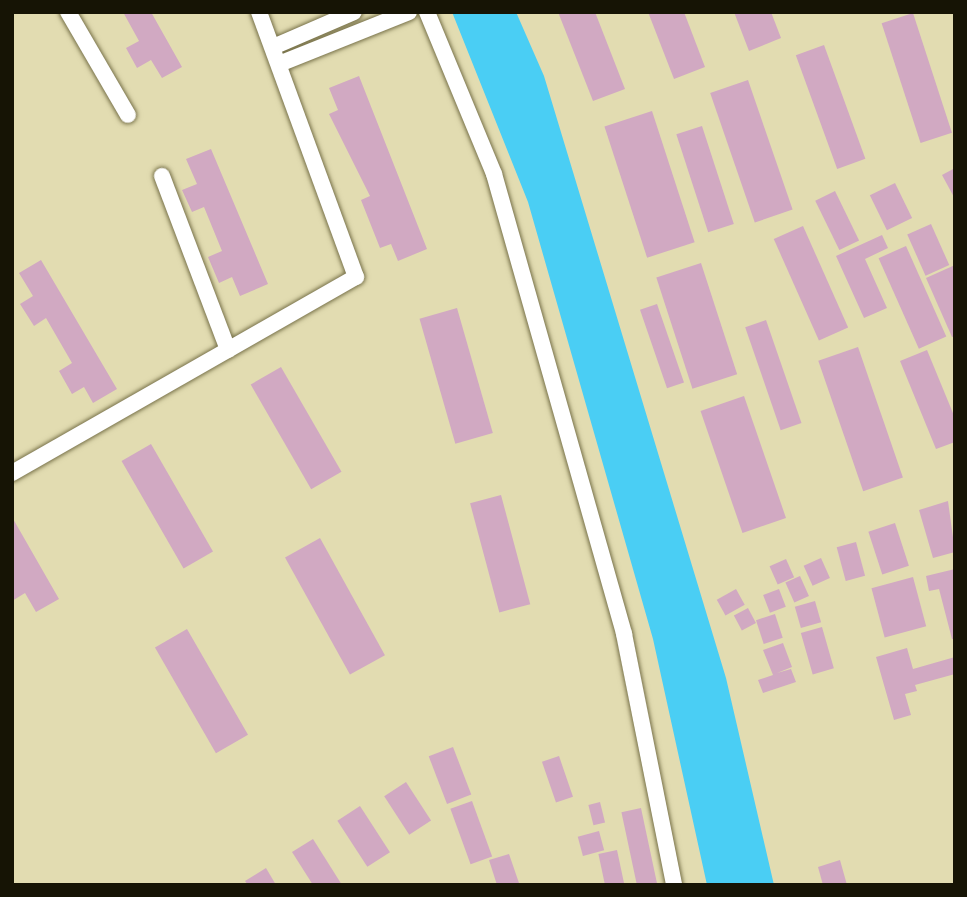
<!DOCTYPE html>
<html>
<head>
<meta charset="utf-8">
<style>
  body { margin:0 }
  #map { position:relative; width:967px; height:897px; overflow:hidden; background:#e2dcb1; font-family:Roboto,sans-serif }
  div>[style] { position:absolute }
  [style*='--x'] { left:calc(var(--x)*1px); top:calc(var(--y)*1px); width:calc(var(--w)*1px); rotate:calc(var(--a)*1deg) }
  .water>* { inset:0; background:#4acef4 }
  .building>* { inset:0; background:#d1a9c2; transform-origin:0 0 }
  .roads { filter:drop-shadow(0 0 2px #78724a) drop-shadow(0 0 2px #78724a) }
  .minor>* { height:16px; margin:-8px; padding:0 8px; transform-origin:8px; border-radius:8px; background:#fff }
  span { translate:-50% -50%; white-space:nowrap; text-align:center; line-height:1.15; -webkit-text-stroke:6px #fffceb; paint-order:stroke }
  .frame { position:absolute; inset:0; border:14px solid #161405; pointer-events:none }
</style>
</head>
<body>
<div id="map">
  <div class="water">
    <i style="clip-path:polygon(452px 12px,516px 12px,544px 76px,726px 678px,774px 885px,707px 885px,653px 639px,528px 202px)"></i>
  </div>
  <div class="building">
    <i style="clip-path:polygon(123px 12px,151px 12px,182px 67px,162px 78px,151px 60px,137px 68px,126px 48px,139px 41px)"></i>
    <i style="clip-path:polygon(558px 12px,595px 12px,625px 89px,593px 101px)"></i>
    <i style="clip-path:polygon(648px 12px,684px 12px,705px 67px,674px 79px)"></i>
    <i style="clip-path:polygon(734px 12px,771px 12px,781px 38px,749px 51px)"></i>
    <i style="left:913px;top:13px;width:126px;height:33px;rotate:72deg"></i>
    <i style="left:824px;top:45px;width:121px;height:30px;rotate:70deg"></i>
    <i style="clip-path:polygon(359px 76px,427px 249px,398px 261px,391px 244px,380px 248px,361px 200px,370px 196px,329px 114px,338px 110px,329px 88px)"></i>
    <i style="left:748px;top:80px;width:137px;height:40px;rotate:71deg"></i>
    <i style="left:652px;top:111px;width:138px;height:50px;rotate:72deg"></i>
    <i style="left:702px;top:126px;width:103px;height:27px;rotate:72deg"></i>
    <i style="clip-path:polygon(211px 149px,268px 284px,240px 296px,232px 277px,219px 283px,208px 257px,222px 251px,204px 207px,192px 212px,182px 190px,197px 184px,186px 159px)"></i>
    <i style="clip-path:polygon(955px 168px,955px 199px,942px 175px)"></i>
    <i style="left:895px;top:183px;width:39px;height:28px;rotate:64deg"></i>
    <i style="left:835px;top:191px;width:55px;height:22px;rotate:64deg"></i>
    <i style="left:931px;top:224px;width:45px;height:26px;rotate:66deg"></i>
    <i style="left:803px;top:226px;width:111px;height:32px;rotate:66deg"></i>
    <i style="clip-path:polygon(882px 235px,888px 248px,865px 259px,887px 308px,864px 318px,836px 256px)"></i>
    <i style="left:906px;top:246px;width:99px;height:30px;rotate:66deg"></i>
    <i style="clip-path:polygon(41px 260px,117px 389px,93px 403px,84px 387px,72px 394px,59px 371px,72px 363px,46px 318px,34px 326px,20px 304px,33px 296px,19px 273px)"></i>
    <i style="left:701px;top:263px;width:117px;height:47px;rotate:72deg"></i>
    <i style="clip-path:polygon(955px 265px,955px 336px,952px 337px,926px 278px)"></i>
    <i style="left:657px;top:304px;width:83px;height:18px;rotate:71deg"></i>
    <i style="left:457px;top:308px;width:130px;height:39px;rotate:74deg"></i>
    <i style="left:766px;top:320px;width:109px;height:22px;rotate:71deg"></i>
    <i style="left:858px;top:347px;width:138px;height:42px;rotate:71deg"></i>
    <i style="clip-path:polygon(927px 350px,955px 418px,955px 442px,936px 449px,900px 361px)"></i>
    <i style="left:281px;top:367px;width:121px;height:35px;rotate:60deg"></i>
    <i style="left:744px;top:396px;width:129px;height:46px;rotate:71deg"></i>
    <i style="left:151px;top:444px;width:124px;height:34px;rotate:60deg"></i>
    <i style="left:501px;top:495px;width:113px;height:32px;rotate:75deg"></i>
    <i style="clip-path:polygon(948px 501px,955px 552px,933px 558px,919px 510px)"></i>
    <i style="clip-path:polygon(12px 517px,59px 599px,36px 612px,25px 593px,12px 601px)"></i>
    <i style="left:895px;top:523px;width:45px;height:28px;rotate:72deg"></i>
    <i style="left:320px;top:538px;width:134px;height:40px;rotate:61deg"></i>
    <i style="left:856px;top:542px;width:35px;height:20px;rotate:75deg"></i>
    <i style="left:821px;top:558px;width:22px;height:19px;rotate:66deg"></i>
    <i style="left:786px;top:559px;width:20px;height:18px;rotate:66deg"></i>
    <i style="clip-path:polygon(955px 569px,955px 639px,952px 639px,939px 589px,929px 591px,926px 576px)"></i>
    <i style="left:800px;top:576px;width:22px;height:16px;rotate:66deg"></i>
    <i style="left:913px;top:577px;width:51px;height:43px;rotate:75deg"></i>
    <i style="left:736px;top:589px;width:18px;height:22px;rotate:61deg"></i>
    <i style="left:779px;top:589px;width:19px;height:17px;rotate:69deg"></i>
    <i style="left:815px;top:601px;width:22px;height:21px;rotate:74deg"></i>
    <i style="left:748px;top:608px;width:17px;height:16px;rotate:62deg"></i>
    <i style="left:775px;top:614px;width:25px;height:20px;rotate:72deg"></i>
    <i style="left:822px;top:627px;width:43px;height:22px;rotate:74deg"></i>
    <i style="left:187px;top:629px;width:122px;height:37px;rotate:60deg"></i>
    <i style="clip-path:polygon(783px 643px,792px 667px,777px 673px,791px 669px,796px 682px,763px 693px,758px 680px,773px 675px,763px 650px)"></i>
    <i style="clip-path:polygon(907px 648px,913px 669px,955px 657px,955px 674px,915px 685px,917px 691px,905px 694px,911px 715px,894px 720px,876px 657px)"></i>
    <i style="left:453px;top:747px;width:51px;height:26px;rotate:69deg"></i>
    <i style="left:559px;top:756px;width:43px;height:18px;rotate:71deg"></i>
    <i style="left:406px;top:782px;width:46px;height:26px;rotate:57deg"></i>
    <i style="left:472px;top:801px;width:59px;height:23px;rotate:70deg"></i>
    <i style="left:600px;top:802px;width:21px;height:12px;rotate:76deg"></i>
    <i style="left:360px;top:806px;width:55px;height:27px;rotate:57deg"></i>
    <i style="left:641px;top:808px;width:79px;height:20px;rotate:78deg"></i>
    <i style="left:599px;top:831px;width:20px;height:22px;rotate:75deg"></i>
    <i style="clip-path:polygon(313px 839px,342px 885px,313px 885px,292px 852px)"></i>
    <i style="left:617px;top:850px;width:35px;height:19px;rotate:78deg"></i>
    <i style="clip-path:polygon(509px 854px,519px 883px,497px 885px,489px 860px)"></i>
    <i style="clip-path:polygon(840px 860px,847px 885px,823px 885px,818px 867px)"></i>
    <i style="clip-path:polygon(266px 868px,276px 885px,248px 885px,245px 881px)"></i>
  </div>
  <div class="roads">
    <div class="minor">
      <i style="--x:68;--y:12;--w:119;--a:59.8"></i>
      <i style="--x:427;--y:12;--w:175;--a:67.5"></i>
      <i style="--x:494;--y:174;--w:478;--a:74.2"></i>
      <i style="--x:624;--y:634;--w:256;--a:78.7"></i>
      <i style="--x:273;--y:47;--w:88;--a:-23.4"></i>
      <i style="--x:279;--y:64;--w:140;--a:-21.8"></i>
      <i style="--x:162;--y:176;--w:186;--a:69.2"></i>
      <i style="--x:12;--y:473;--w:396;--a:-29.7"></i>
      <i style="--x:356;--y:277;--w:282;--a:-110.1"></i>
    </div>
  </div>
  <div class="frame"></div>
</div>
</body>
</html>
